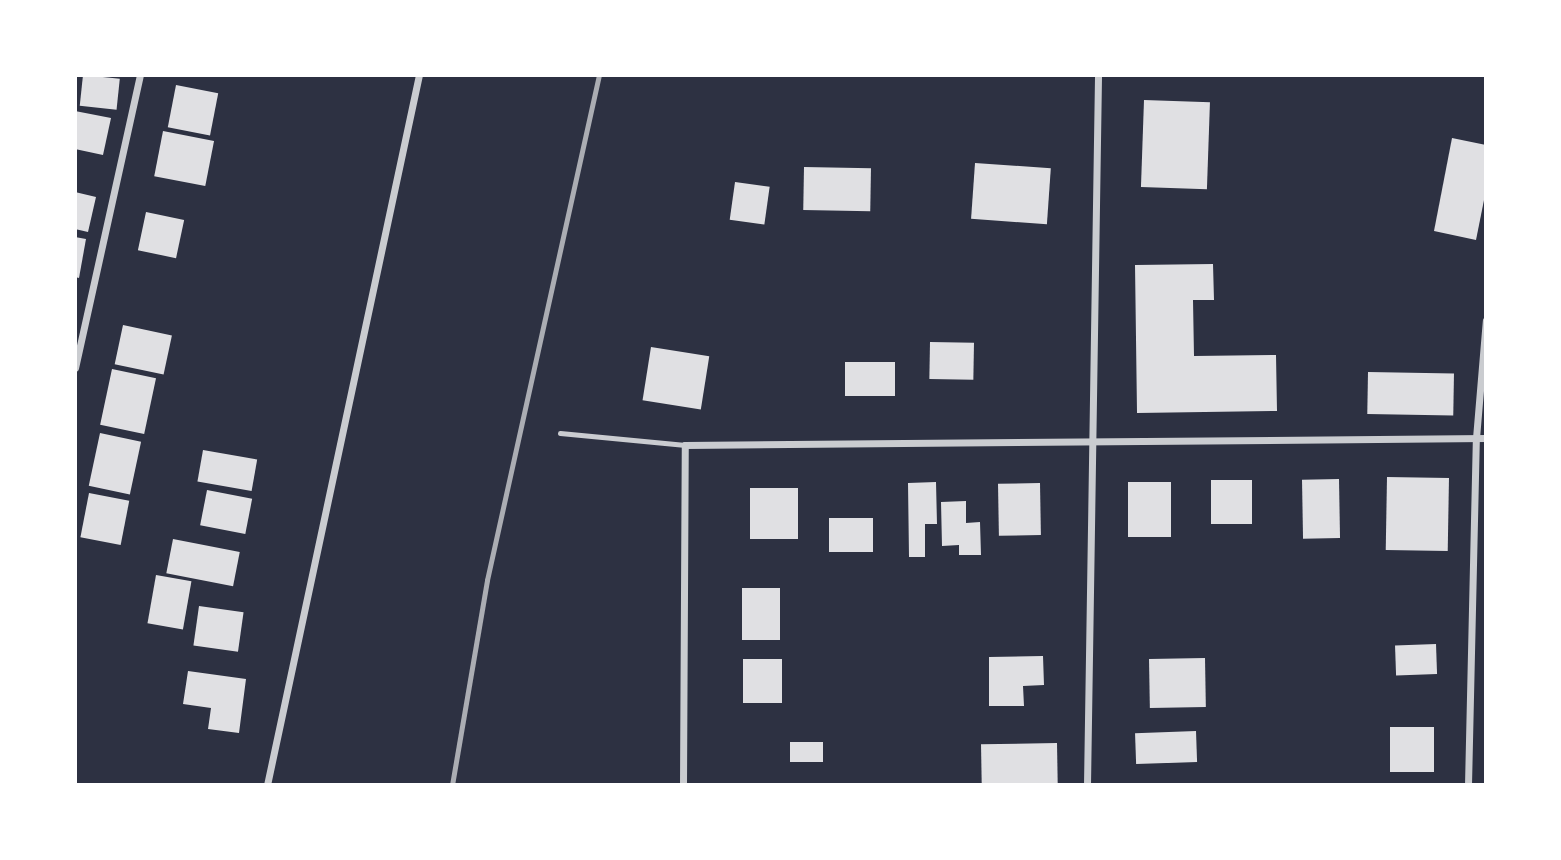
<!DOCTYPE html>
<html>
<head>
<meta charset="utf-8">
<style>
  body { margin:0 }
  #map { position:relative; width:1561px; height:860px; overflow:hidden; background:#2d3142; font-family:"PT Sans Narrow",sans-serif }
  div>[style] { position:absolute }
  [style*='--x'] { left:calc(var(--x)*1px); top:calc(var(--y)*1px); width:calc(var(--w)*1px); rotate:calc(var(--a)*1deg) }
  .building>* { inset:0; background:#e0e0e3; transform-origin:0 0 }
  .service>* { height:5px; margin:-2.5px; padding:0 2.5px; transform-origin:2.5px; border-radius:2.5px; background:#caccd0 }
  .minor>* { height:7px; margin:-3.5px; padding:0 3.5px; transform-origin:3.5px; border-radius:3.5px; background:#caccd0 }
  .rail>* { height:5px; margin:-2.5px; padding:0 2.5px; transform-origin:2.5px; border-radius:2.5px; background:#abadb3 }
  span { translate:-50% -50%; white-space:nowrap; text-align:center; line-height:1.15; -webkit-text-stroke:6px #fff; paint-order:stroke }
  .frame { position:absolute; inset:0; border:77px solid #fff; pointer-events:none }
</style>
</head>
<body>
<div id="map">
  <div class="building">
    <i style="left:83px;top:75px;width:37px;height:31px;rotate:6deg"></i>
    <i style="left:176px;top:85px;width:43px;height:43px;rotate:11deg"></i>
    <i style="left:1144px;top:100px;width:66px;height:87px;rotate:2deg"></i>
    <i style="clip-path:polygon(75px 111px,111px 118px,103px 155px,75px 149px)"></i>
    <i style="left:163px;top:131px;width:52px;height:46px;rotate:11deg"></i>
    <i style="clip-path:polygon(1452px 138px,1486px 145px,1486px 190px,1476px 240px,1434px 231px)"></i>
    <i style="left:975px;top:163px;width:76px;height:56px;rotate:4deg"></i>
    <i style="left:804px;top:167px;width:67px;height:43px;rotate:1deg"></i>
    <i style="left:735px;top:182px;width:35px;height:38px;rotate:8deg"></i>
    <i style="clip-path:polygon(75px 192px,96px 197px,88px 232px,75px 229px)"></i>
    <i style="left:146px;top:212px;width:39px;height:39px;rotate:12deg"></i>
    <i style="clip-path:polygon(75px 237px,86px 239px,79px 278px,75px 277px)"></i>
    <i style="clip-path:polygon(1213px 264px,1214px 300px,1193px 300px,1194px 356px,1276px 355px,1277px 411px,1137px 413px,1135px 265px)"></i>
    <i style="left:123px;top:325px;width:50px;height:40px;rotate:12deg"></i>
    <i style="left:930px;top:342px;width:44px;height:37px;rotate:1deg"></i>
    <i style="left:651px;top:347px;width:59px;height:54px;rotate:9deg"></i>
    <i style="left:845px;top:362px;width:50px;height:34px"></i>
    <i style="left:112px;top:369px;width:45px;height:57px;rotate:12deg"></i>
    <i style="left:1368px;top:372px;width:86px;height:42px;rotate:1deg"></i>
    <i style="left:100px;top:433px;width:42px;height:54px;rotate:12deg"></i>
    <i style="left:203px;top:450px;width:55px;height:32px;rotate:10deg"></i>
    <i style="left:1387px;top:477px;width:62px;height:73px;rotate:1deg"></i>
    <i style="left:1339px;top:479px;width:59px;height:37px;rotate:89deg"></i>
    <i style="left:1252px;top:480px;width:44px;height:41px;rotate:90deg"></i>
    <i style="clip-path:polygon(936px 482px,937px 524px,925px 524px,925px 557px,909px 557px,908px 483px)"></i>
    <i style="left:1128px;top:482px;width:43px;height:55px"></i>
    <i style="left:1040px;top:483px;width:52px;height:42px;rotate:89deg"></i>
    <i style="left:798px;top:488px;width:51px;height:48px;rotate:90deg"></i>
    <i style="left:207px;top:490px;width:46px;height:36px;rotate:11deg"></i>
    <i style="left:89px;top:493px;width:41px;height:45px;rotate:11deg"></i>
    <i style="clip-path:polygon(966px 501px,966px 523px,980px 522px,981px 555px,959px 555px,959px 545px,942px 546px,941px 502px)"></i>
    <i style="left:829px;top:518px;width:44px;height:34px"></i>
    <i style="left:173px;top:539px;width:68px;height:35px;rotate:11deg"></i>
    <i style="left:156px;top:575px;width:36px;height:49px;rotate:10deg"></i>
    <i style="left:742px;top:588px;width:38px;height:52px"></i>
    <i style="left:199px;top:606px;width:45px;height:40px;rotate:8deg"></i>
    <i style="left:1436px;top:644px;width:30px;height:41px;rotate:88deg"></i>
    <i style="clip-path:polygon(1043px 656px,1044px 685px,1023px 686px,1024px 706px,989px 706px,989px 657px)"></i>
    <i style="left:1205px;top:658px;width:49px;height:56px;rotate:89deg"></i>
    <i style="left:782px;top:659px;width:44px;height:39px;rotate:90deg"></i>
    <i style="clip-path:polygon(188px 671px,246px 679px,239px 733px,208px 729px,211px 708px,183px 704px)"></i>
    <i style="left:1390px;top:727px;width:44px;height:45px"></i>
    <i style="left:1196px;top:731px;width:31px;height:61px;rotate:88deg"></i>
    <i style="left:790px;top:742px;width:33px;height:20px"></i>
    <i style="left:1057px;top:743px;width:42px;height:76px;rotate:89deg"></i>
  </div>
  <div class="service">
    <i style="--x:560;--y:433;--w:126;--a:5.5"></i>
  </div>
  <div class="minor">
    <i style="--x:75;--y:368;--w:300;--a:-77.5"></i>
    <i style="--x:267;--y:785;--w:726;--a:-77.92"></i>
    <i style="--x:683;--y:785;--w:340;--a:-89.7"></i>
    <i style="--x:685;--y:445;--w:801;--a:-0.5"></i>
    <i style="--x:1087;--y:785;--w:710;--a:-89.11"></i>
    <i style="--x:1468;--y:785;--w:347;--a:-88.7"></i>
    <i style="--x:1476;--y:438;--w:118;--a:-85.2"></i>
  </div>
  <div class="rail">
    <i style="--x:452;--y:785;--w:208;--a:-80.3"></i>
    <i style="--x:487;--y:580;--w:517;--a:-77.5"></i>
  </div>
  <div class="frame"></div>
</div>
</body>
</html>
